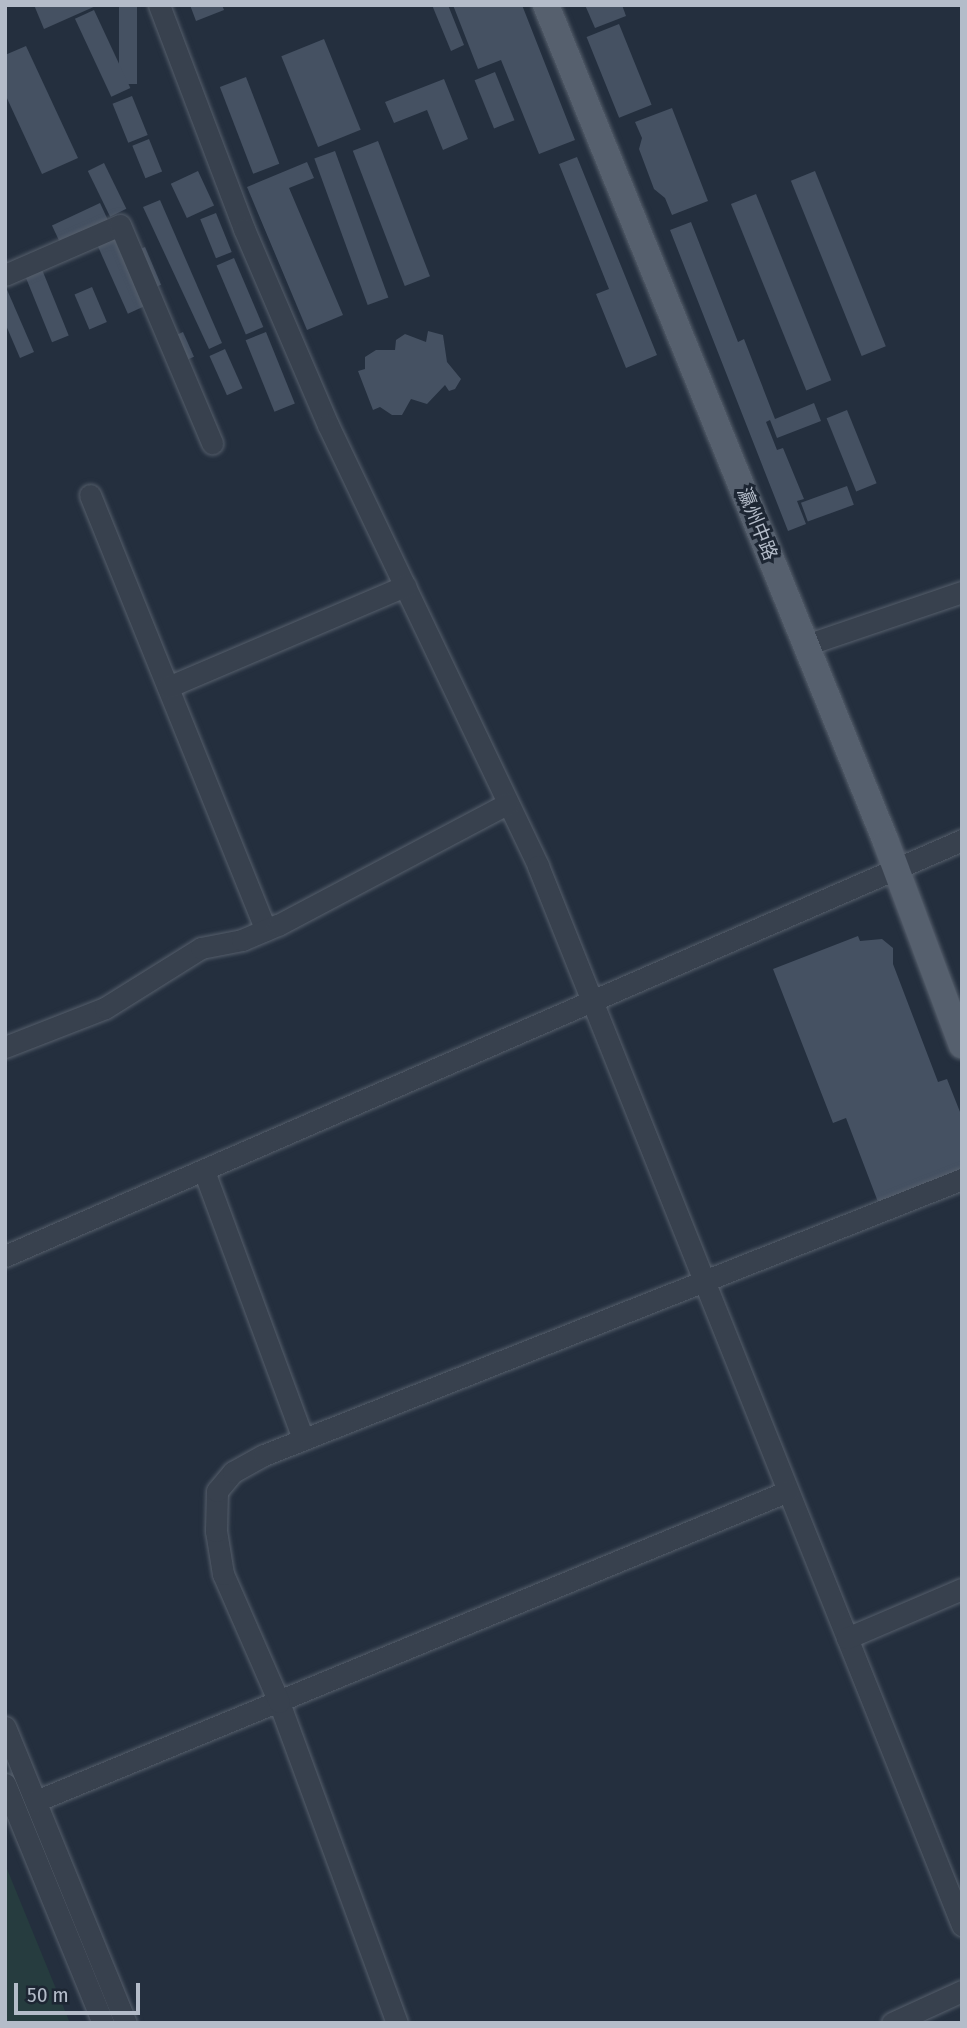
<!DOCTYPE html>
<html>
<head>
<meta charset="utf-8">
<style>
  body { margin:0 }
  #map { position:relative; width:967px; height:2028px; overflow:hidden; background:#242f3e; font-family:"Fira Sans Condensed","Noto Sans SC",sans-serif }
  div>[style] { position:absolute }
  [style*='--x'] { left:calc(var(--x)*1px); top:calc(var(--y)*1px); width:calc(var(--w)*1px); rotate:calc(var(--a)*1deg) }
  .green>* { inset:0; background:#263c3f }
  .building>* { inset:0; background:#455162; transform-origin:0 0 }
  .roads { filter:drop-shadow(0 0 2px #565f6c) drop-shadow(0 0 2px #565f6c) }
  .minor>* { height:21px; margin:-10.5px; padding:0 10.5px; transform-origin:10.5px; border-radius:10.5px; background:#38414e }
  .major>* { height:26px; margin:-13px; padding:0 13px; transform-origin:13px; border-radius:13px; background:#56606e }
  span { translate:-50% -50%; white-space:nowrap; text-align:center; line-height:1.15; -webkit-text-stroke:6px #1d2633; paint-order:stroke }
  .street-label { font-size:19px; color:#b4bcc9 }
  .frame { position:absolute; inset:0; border:7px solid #b4bcc9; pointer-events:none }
  .scale { position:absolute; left:14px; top:1983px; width:126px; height:32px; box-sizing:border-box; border:4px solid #b4bcc9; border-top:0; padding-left:9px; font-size:21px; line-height:24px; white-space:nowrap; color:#b4bcc9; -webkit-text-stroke:5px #1d2633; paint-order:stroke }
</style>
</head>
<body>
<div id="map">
  <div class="green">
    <i style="clip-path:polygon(5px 1864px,70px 2023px,5px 2023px)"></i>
  </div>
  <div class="building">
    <i style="clip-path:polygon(34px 5px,98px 5px,44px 29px)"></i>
    <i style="left:119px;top:5px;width:18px;height:79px"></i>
    <i style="clip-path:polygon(190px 5px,222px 5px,224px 10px,196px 21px)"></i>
    <i style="clip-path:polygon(432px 5px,448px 5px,464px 45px,451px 51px)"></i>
    <i style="clip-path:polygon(453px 5px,522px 5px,575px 140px,539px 154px,501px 60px,478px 69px)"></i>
    <i style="clip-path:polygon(585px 5px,622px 5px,626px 16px,595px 28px)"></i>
    <i style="left:94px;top:10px;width:86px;height:21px;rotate:65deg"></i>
    <i style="left:619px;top:24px;width:87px;height:35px;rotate:68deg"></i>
    <i style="left:324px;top:39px;width:98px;height:46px;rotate:68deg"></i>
    <i style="clip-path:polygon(26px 46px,78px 158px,42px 174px,5px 94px,5px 55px)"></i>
    <i style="left:495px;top:72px;width:52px;height:22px;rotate:68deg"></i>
    <i style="left:246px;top:77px;width:93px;height:28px;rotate:69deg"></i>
    <i style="clip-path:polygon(444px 79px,468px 139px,443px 150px,427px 110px,394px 123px,385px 102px)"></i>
    <i style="left:132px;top:96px;width:42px;height:21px;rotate:68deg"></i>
    <i style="clip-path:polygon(672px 108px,708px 201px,672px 215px,665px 198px,654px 189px,639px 149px,642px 138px,635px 122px)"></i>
    <i style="left:149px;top:139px;width:35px;height:18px;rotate:68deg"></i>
    <i style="left:378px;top:141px;width:145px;height:27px;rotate:69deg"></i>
    <i style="left:335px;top:151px;width:156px;height:22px;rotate:70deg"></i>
    <i style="clip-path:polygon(577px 157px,657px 355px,626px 368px,596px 294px,609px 289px,559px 164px)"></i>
    <i style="clip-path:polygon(307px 162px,314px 178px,289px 188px,343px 315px,307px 330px,247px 187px)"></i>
    <i style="left:104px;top:163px;width:51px;height:18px;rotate:64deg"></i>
    <i style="left:198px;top:171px;width:38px;height:30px;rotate:65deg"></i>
    <i style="left:815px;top:171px;width:189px;height:26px;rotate:68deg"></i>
    <i style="left:756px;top:194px;width:201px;height:27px;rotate:68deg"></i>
    <i style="clip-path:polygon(160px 200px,222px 343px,209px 349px,143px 207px)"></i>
    <i style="left:100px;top:203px;width:19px;height:53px;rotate:65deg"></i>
    <i style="left:216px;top:213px;width:42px;height:17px;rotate:68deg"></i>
    <i style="clip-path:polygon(691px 222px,738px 342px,744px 339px,775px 419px,814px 403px,821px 421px,777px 438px,770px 420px,766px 422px,777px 450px,783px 448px,804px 499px,797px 501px,806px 524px,788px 531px,670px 230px)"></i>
    <i style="left:113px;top:236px;width:77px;height:18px;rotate:66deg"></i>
    <i style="left:145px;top:247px;width:41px;height:11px;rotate:67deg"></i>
    <i style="left:234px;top:258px;width:75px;height:19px;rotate:67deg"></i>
    <i style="left:41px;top:267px;width:74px;height:18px;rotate:68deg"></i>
    <i style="clip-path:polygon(5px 285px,34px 352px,20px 358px,5px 323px)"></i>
    <i style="left:92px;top:287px;width:38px;height:19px;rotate:67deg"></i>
    <i style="clip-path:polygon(428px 331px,443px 335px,447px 362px,461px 379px,455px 389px,449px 391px,445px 385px,427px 404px,411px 399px,402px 415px,392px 415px,380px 407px,373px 410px,358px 371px,365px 369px,365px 357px,376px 350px,395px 350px,396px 340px,405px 334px,426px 342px)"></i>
    <i style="left:183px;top:332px;width:27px;height:12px;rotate:66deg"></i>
    <i style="left:266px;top:332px;width:77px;height:22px;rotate:68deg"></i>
    <i style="left:225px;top:349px;width:43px;height:17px;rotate:66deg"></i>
    <i style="left:847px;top:410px;width:79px;height:22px;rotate:68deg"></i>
    <i style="left:847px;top:486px;width:20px;height:49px;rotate:70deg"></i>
    <i style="clip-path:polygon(858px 936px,860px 941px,882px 939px,893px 948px,893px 964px,938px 1082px,947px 1079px,962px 1117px,962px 1170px,878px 1202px,846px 1118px,833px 1123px,773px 969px)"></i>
  </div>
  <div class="roads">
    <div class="minor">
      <i style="--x:159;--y:5;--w:240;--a:69.2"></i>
      <i style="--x:244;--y:229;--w:213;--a:66.8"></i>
      <i style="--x:328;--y:425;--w:488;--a:64.5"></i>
      <i style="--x:538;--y:866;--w:1141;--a:68.18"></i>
      <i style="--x:5;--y:275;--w:125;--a:-23.5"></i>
      <i style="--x:120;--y:225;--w:237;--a:67.1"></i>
      <i style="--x:90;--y:495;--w:469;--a:68"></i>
      <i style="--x:806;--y:645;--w:165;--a:-18.8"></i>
      <i style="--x:168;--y:687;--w:258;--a:-23.1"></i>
      <i style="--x:5;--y:1047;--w:107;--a:-21.3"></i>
      <i style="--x:105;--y:1008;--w:113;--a:-32"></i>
      <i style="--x:201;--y:948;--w:42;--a:-11"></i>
      <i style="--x:242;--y:940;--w:39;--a:-23"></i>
      <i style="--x:278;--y:925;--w:260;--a:-27.9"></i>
      <i style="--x:204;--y:1171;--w:286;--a:69.7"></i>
      <i style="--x:5;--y:1256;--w:1044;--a:-23.49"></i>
      <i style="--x:847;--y:1638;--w:125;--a:-23.1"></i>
      <i style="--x:5;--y:1727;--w:320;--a:67.8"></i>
      <i style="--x:5;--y:1784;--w:258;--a:67.7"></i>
      <i style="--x:36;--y:1801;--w:813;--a:-22.4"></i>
      <i style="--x:397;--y:2023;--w:342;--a:-110.2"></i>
      <i style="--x:279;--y:1702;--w:140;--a:-113.6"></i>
      <i style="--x:223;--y:1574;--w:44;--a:-99.2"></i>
      <i style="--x:216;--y:1531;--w:40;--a:-88.6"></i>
      <i style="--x:217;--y:1491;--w:25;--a:-50"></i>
      <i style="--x:233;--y:1472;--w:35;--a:-29"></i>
      <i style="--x:264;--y:1455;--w:751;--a:-21.57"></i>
      <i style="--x:892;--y:2023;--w:77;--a:-24.6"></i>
    </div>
    <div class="major">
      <i style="--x:546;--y:5;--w:903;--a:67.89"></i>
      <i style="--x:886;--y:842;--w:217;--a:69.5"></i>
    </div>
  </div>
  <div class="street-label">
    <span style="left:757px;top:524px;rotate:68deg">瀛州中路</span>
  </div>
  <div class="frame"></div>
  <div class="scale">50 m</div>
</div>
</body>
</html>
